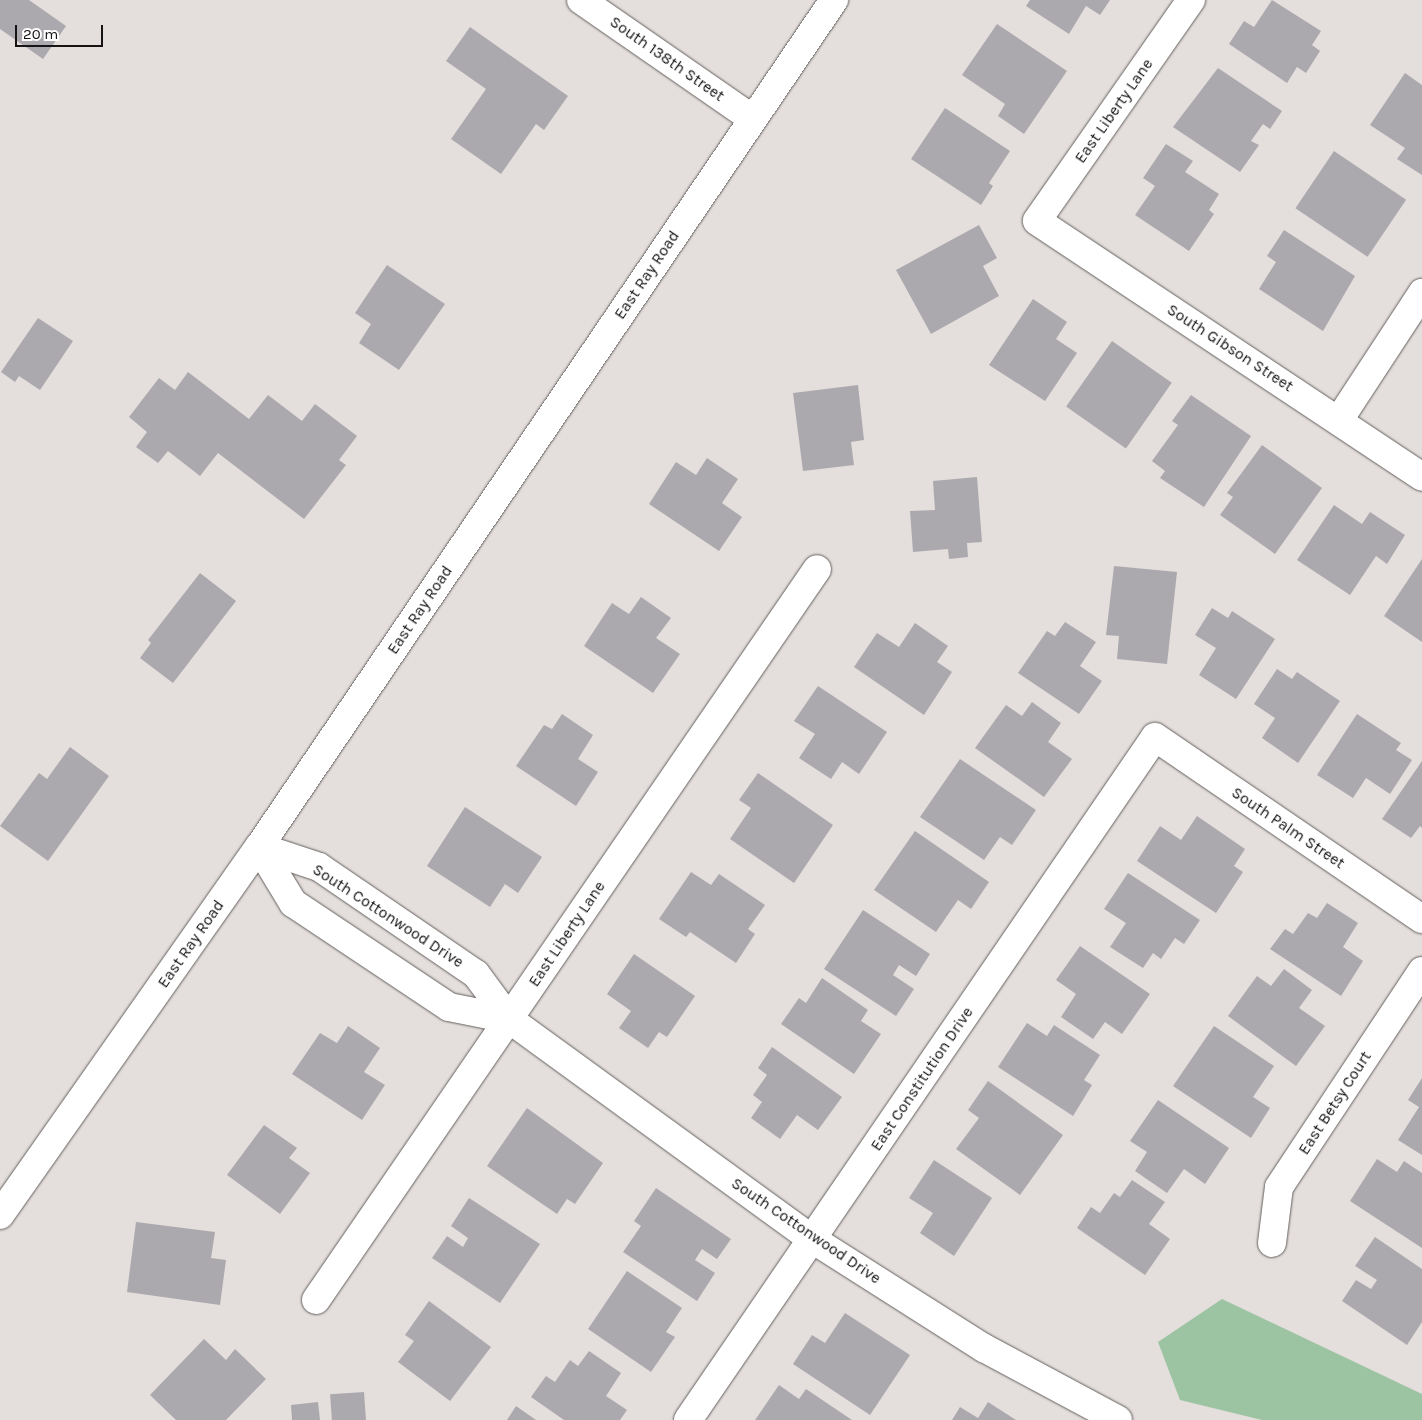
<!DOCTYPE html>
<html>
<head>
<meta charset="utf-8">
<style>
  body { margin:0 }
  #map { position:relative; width:1422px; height:1420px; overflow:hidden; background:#e4dedc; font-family:Karla,sans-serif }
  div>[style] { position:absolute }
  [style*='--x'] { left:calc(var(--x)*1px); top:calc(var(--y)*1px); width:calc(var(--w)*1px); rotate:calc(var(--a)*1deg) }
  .green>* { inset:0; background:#9dc4a2 }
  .building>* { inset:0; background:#aca9ae; transform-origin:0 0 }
  .roads { filter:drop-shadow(0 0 1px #64605e) drop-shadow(0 0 1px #64605e) }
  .street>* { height:28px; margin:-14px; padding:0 14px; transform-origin:14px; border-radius:14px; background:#fff }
  .primary>* { height:28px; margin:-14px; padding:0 14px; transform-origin:14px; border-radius:14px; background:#fff }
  span { translate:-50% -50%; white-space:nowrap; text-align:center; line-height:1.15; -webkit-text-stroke:4px #fff; paint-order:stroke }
  .street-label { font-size:16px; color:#151313 }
  .scale { position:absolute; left:15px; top:25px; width:88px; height:22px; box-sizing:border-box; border:2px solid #151313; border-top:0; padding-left:6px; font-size:15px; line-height:18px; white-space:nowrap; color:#151313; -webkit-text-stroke:4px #fff; paint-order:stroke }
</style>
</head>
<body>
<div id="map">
  <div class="green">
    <i style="clip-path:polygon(1222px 1299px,1422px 1394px,1422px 1420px,1262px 1420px,1180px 1400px,1158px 1342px)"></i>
  </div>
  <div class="building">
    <i style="clip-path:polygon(0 0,29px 0,66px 26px,43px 59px,0 29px)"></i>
    <i style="clip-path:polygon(1030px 0,1110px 0,1100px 15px,1086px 6px,1069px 34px,1026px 6px)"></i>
    <i style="clip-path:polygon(1272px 0,1321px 31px,1312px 45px,1320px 51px,1306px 73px,1297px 67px,1287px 83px,1229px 44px,1244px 21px,1254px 27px)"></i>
    <i style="clip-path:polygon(997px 24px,1067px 71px,1024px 134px,998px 116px,1005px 104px,962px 75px)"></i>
    <i style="clip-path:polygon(470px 27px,568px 96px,544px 130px,536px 124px,501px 174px,451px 139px,486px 89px,446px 61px)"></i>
    <i style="clip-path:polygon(1218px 68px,1282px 111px,1270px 129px,1263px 124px,1251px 141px,1259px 145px,1240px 172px,1173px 127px)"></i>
    <i style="clip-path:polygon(1405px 73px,1422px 85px,1422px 175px,1397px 159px,1405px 148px,1370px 125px)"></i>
    <i style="clip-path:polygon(945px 108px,1010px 151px,989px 183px,993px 186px,981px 205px,911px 159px)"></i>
    <i style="clip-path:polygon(1166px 144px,1193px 161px,1185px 172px,1219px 194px,1209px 210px,1214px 214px,1189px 251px,1135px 215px,1155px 186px,1143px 178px)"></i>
    <i style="left:1334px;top:151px;width:87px;height:69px;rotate:34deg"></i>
    <i style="clip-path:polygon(979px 225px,997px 258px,983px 266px,999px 296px,931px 334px,896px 270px)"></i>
    <i style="clip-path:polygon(1284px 230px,1355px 276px,1323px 331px,1259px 289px,1276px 262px,1267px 256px)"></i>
    <i style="clip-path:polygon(387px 265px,445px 304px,399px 370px,359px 343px,371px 324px,355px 313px)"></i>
    <i style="clip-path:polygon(1033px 299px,1067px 322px,1056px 339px,1077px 353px,1045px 401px,989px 365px)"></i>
    <i style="clip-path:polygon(38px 318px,73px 341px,40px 390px,19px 376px,15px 382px,1px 372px)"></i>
    <i style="left:1112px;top:341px;width:73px;height:80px;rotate:35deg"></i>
    <i style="clip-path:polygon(188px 372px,249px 419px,268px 395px,302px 421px,315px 404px,357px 436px,339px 460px,346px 465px,304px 519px,218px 453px,200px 476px,168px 451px,158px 463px,136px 447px,147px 432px,129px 417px,159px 378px,175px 390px)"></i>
    <i style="clip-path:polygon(858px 385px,864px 440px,851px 442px,854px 465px,803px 471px,793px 393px)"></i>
    <i style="clip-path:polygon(1191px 395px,1251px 436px,1204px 507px,1160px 478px,1165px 471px,1152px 461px,1178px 425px,1172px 421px)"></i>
    <i style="clip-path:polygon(1262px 445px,1322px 488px,1275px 554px,1220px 515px,1233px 497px,1227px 493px)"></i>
    <i style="clip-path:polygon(707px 458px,738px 479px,722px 503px,742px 517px,719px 551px,649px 504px,676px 462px,696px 475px)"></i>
    <i style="clip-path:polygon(977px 477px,982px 542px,967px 543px,968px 557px,949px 559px,948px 549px,913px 552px,910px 511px,935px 510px,933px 481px)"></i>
    <i style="clip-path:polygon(1334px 505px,1362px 524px,1370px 512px,1405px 535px,1387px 564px,1376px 556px,1350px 595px,1297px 560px)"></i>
    <i style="clip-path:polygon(1422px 559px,1422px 642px,1384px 616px)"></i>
    <i style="clip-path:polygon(1114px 566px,1177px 572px,1167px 664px,1117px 659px,1119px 636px,1106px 635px)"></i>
    <i style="clip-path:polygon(200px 573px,236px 601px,173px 683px,140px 658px,151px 643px,148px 640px)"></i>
    <i style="clip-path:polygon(641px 597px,671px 618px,656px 638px,680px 654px,653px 693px,584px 646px,612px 603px,629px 614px)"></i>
    <i style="clip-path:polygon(1212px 608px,1228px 618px,1232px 611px,1275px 639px,1236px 699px,1199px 675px,1216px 648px,1195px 635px)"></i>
    <i style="clip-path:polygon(1065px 622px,1096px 642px,1080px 666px,1102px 681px,1079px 714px,1018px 673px,1047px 631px,1055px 636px)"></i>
    <i style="clip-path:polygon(915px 623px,948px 646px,937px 662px,952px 672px,924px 715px,854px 667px,877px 633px,899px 647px)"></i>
    <i style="clip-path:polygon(1277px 669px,1292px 679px,1297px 672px,1340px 701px,1298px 763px,1262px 738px,1275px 718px,1254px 704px)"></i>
    <i style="clip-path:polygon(818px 686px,887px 732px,859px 774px,842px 762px,831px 779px,799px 758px,815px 734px,794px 721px)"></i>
    <i style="clip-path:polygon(1032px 702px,1061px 723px,1048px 742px,1072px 759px,1044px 797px,975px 748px,1006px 705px,1022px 716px)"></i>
    <i style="clip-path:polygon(562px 714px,593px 735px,578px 759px,598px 772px,576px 806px,516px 766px,544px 725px,552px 729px)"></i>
    <i style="clip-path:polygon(1357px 714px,1401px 743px,1396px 750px,1412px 760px,1390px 794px,1366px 778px,1353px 798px,1317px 775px)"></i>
    <i style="clip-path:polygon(70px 747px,109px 776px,48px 861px,0 826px,39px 773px,47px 779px)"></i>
    <i style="clip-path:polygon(960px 759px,1036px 810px,1012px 845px,1000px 837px,984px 860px,920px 817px)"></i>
    <i style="clip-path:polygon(1422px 761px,1422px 828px,1420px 826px,1411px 838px,1382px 819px)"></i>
    <i style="clip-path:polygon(758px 773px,833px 825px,794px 883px,730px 839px,751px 808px,739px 800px)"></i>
    <i style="clip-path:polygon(465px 807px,542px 857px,518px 893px,505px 884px,490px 907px,427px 866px)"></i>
    <i style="clip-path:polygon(1197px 816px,1245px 849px,1234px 866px,1243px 872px,1216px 913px,1137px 861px,1160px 826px,1181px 840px)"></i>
    <i style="clip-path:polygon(915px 831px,989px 882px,971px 909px,958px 900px,936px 932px,874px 890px)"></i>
    <i style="clip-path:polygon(691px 872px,711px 885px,719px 874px,765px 905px,748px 929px,755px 934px,736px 963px,690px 932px,686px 937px,659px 919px)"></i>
    <i style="clip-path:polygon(1128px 873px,1200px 920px,1184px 944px,1175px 938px,1161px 959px,1153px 953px,1143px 968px,1110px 947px,1126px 923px,1104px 909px)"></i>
    <i style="clip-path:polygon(1327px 903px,1358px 923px,1343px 947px,1363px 961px,1341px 996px,1270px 949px,1285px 929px,1293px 934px,1308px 913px,1317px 918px)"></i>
    <i style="clip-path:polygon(863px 910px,930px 954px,916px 976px,899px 965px,893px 975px,914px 989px,896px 1016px,824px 969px)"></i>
    <i style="clip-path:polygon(1080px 946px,1150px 994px,1122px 1034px,1105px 1022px,1093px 1039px,1061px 1017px,1076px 994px,1056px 980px)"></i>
    <i style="clip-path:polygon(634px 954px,695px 996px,667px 1037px,659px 1032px,648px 1048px,619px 1028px,631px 1011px,607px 994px)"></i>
    <i style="clip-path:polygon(1284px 969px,1312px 990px,1299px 1008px,1325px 1026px,1296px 1066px,1228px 1016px,1257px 976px,1271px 986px)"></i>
    <i style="clip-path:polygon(822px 978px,868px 1010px,861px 1021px,881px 1034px,854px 1074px,781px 1024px,799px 998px,806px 1003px)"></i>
    <i style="clip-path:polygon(1027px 1023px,1047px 1036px,1054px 1025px,1100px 1055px,1084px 1080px,1092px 1085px,1073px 1116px,998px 1067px)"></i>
    <i style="clip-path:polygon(348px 1026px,380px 1048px,364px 1072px,385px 1085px,362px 1120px,292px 1074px,320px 1033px,337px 1043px)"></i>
    <i style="clip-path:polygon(1214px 1026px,1274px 1066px,1253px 1097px,1270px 1108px,1251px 1138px,1173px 1086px)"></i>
    <i style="clip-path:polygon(772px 1047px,842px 1097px,818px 1130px,797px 1115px,780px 1139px,751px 1118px,762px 1102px,753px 1095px,767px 1075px,758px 1068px)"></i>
    <i style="clip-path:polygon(1422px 1078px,1422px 1155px,1398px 1140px,1419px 1107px,1408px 1100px)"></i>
    <i style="clip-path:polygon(988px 1081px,1063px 1135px,1020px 1195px,956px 1149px,979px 1118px,968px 1110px)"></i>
    <i style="clip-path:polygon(1158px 1100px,1229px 1148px,1205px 1184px,1184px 1169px,1167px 1193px,1135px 1171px,1147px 1152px,1130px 1141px)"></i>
    <i style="clip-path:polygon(527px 1108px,603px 1163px,575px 1204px,567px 1199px,557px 1214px,487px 1166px)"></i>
    <i style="clip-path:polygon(264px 1125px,297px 1148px,289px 1158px,310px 1173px,280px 1214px,227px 1175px)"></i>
    <i style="clip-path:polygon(1377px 1159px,1397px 1172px,1404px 1161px,1422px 1173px,1422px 1248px,1350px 1201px)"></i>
    <i style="clip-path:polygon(934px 1160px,992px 1198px,954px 1256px,920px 1233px,933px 1213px,909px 1198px)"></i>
    <i style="clip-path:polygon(1132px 1180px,1165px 1202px,1149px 1224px,1170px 1239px,1145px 1275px,1077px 1228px,1091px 1207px,1100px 1213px,1114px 1193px,1120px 1197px)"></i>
    <i style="clip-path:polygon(656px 1188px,731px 1239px,717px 1259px,702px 1249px,695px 1260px,715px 1273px,697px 1301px,623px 1252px,641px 1226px,634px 1221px)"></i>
    <i style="clip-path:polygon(469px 1198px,540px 1244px,500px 1303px,432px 1258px,447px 1236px,463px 1247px,468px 1238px,451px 1226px)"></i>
    <i style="clip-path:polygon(136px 1222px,215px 1232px,211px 1258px,226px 1260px,220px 1305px,127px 1292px)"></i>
    <i style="clip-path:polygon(1375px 1237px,1422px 1269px,1422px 1322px,1407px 1345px,1342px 1301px,1356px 1280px,1371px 1289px,1377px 1280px,1355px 1266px)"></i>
    <i style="clip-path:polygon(627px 1271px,682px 1308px,666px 1332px,675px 1337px,651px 1372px,588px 1329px)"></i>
    <i style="clip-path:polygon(429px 1301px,491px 1347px,450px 1401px,398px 1362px,414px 1341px,405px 1335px)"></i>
    <i style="clip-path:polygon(845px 1313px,910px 1355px,870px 1415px,793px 1364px,812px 1335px,825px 1343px)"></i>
    <i style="clip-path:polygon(204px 1339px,226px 1360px,235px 1349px,266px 1379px,226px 1420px,176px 1420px,150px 1395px)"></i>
    <i style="clip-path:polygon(589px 1351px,621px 1373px,606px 1396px,627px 1410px,620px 1420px,564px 1420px,531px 1397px,546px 1376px,555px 1382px,570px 1360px,578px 1366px)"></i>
    <i style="clip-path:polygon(779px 1385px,799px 1399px,806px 1389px,852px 1420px,755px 1420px)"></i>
    <i style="left:364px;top:1392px;width:28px;height:34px;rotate:86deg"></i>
    <i style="clip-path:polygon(318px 1402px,320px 1420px,292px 1420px,291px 1405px)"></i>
    <i style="clip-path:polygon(988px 1402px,1016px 1420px,952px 1420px,960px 1407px,978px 1418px)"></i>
    <i style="clip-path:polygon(516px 1406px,536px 1420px,507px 1420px)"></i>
  </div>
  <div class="roads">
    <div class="street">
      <i style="--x:581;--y:0;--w:209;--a:34.7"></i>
      <i style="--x:1191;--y:0;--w:269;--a:124.9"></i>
      <i style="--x:1037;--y:221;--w:462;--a:33.6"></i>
      <i style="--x:1339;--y:420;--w:152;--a:-56.8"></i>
      <i style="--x:259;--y:847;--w:63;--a:18.4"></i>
      <i style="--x:319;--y:867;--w:190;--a:34.3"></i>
      <i style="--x:476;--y:974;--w:56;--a:53.7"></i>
      <i style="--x:509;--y:1019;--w:374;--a:36"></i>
      <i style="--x:812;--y:1239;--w:204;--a:32.4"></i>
      <i style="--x:984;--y:1348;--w:152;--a:28.2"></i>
      <i style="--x:259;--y:847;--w:66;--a:58.7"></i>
      <i style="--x:293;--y:903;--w:187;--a:33.7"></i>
      <i style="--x:449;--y:1007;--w:61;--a:11.3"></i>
      <i style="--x:1272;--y:1243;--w:56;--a:-82.9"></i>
      <i style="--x:1279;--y:1187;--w:259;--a:-56.5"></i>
      <i style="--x:316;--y:1300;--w:886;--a:-55.57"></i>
      <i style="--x:688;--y:1420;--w:827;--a:-55.64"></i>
      <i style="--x:1155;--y:737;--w:323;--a:34.3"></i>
    </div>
    <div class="primary">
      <i style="--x:0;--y:1215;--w:450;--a:-54.9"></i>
      <i style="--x:259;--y:847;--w:1024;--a:-55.83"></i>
    </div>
  </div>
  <div class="street-label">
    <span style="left:667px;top:59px;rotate:35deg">South 138th Street</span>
    <span style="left:1114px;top:111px;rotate:-55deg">East Liberty Lane</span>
    <span style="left:647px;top:275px;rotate:-56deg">East Ray Road</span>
    <span style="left:1230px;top:348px;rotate:33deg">South Gibson Street</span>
    <span style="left:420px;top:610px;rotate:-56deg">East Ray Road</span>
    <span style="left:1288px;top:828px;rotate:34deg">South Palm Street</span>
    <span style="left:388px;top:916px;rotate:33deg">South Cottonwood Drive</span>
    <span style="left:567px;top:934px;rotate:-56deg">East Liberty Lane</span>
    <span style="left:191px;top:944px;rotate:-55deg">East Ray Road</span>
    <span style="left:922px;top:1079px;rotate:-56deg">East Constitution Drive</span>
    <span style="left:1335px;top:1103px;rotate:-57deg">East Betsy Court</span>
    <span style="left:806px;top:1231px;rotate:34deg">South Cottonwood Drive</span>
  </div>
  <div class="scale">20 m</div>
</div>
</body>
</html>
